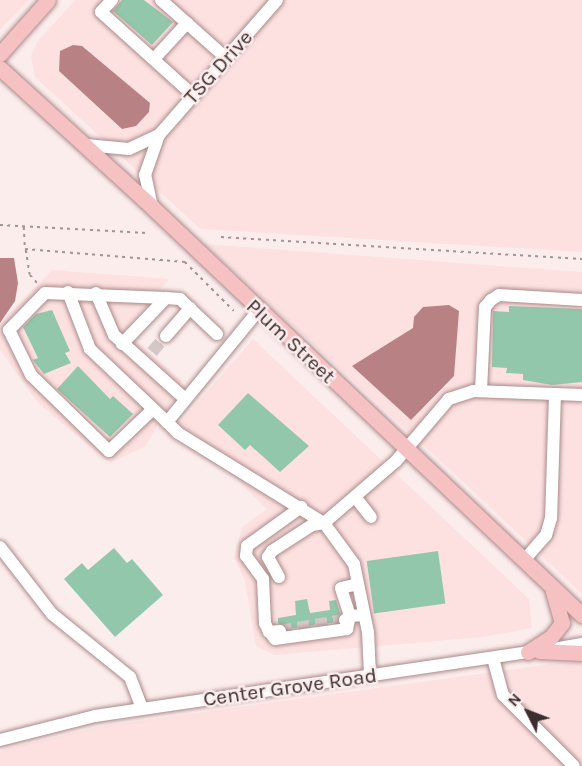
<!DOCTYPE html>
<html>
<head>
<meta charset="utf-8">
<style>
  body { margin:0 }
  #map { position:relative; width:582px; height:766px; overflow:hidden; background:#fceded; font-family:Karla,sans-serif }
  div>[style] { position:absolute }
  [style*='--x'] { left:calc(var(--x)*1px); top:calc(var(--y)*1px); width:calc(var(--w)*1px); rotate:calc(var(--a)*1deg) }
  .built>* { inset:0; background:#fde1e1 }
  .water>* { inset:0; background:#b88284 }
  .building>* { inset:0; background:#93c7ac; transform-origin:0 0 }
  .minor-tunnel>* { height:12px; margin-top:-6px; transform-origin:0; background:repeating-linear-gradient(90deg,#d6c7c7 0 12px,transparent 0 18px) }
  .path>* { height:1.5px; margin-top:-0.75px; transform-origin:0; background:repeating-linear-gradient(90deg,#a29393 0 3px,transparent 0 7.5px) }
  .roads { filter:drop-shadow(0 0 2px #ab8989) drop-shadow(0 0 2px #ab8989) }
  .minor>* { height:12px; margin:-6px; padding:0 6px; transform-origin:6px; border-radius:6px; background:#fff }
  .major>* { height:15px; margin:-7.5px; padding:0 7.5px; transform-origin:7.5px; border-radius:7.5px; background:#f6c1c3 }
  span { translate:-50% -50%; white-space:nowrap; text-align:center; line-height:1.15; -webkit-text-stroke:5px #fceded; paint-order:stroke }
  .street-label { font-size:21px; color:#3c2e2e }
  .north { position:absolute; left:498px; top:682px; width:60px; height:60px; -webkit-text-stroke:4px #fceded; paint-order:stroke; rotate:312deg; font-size:16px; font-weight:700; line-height:24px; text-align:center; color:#3c2e2e }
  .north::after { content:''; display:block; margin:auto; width:21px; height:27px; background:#3c2e2e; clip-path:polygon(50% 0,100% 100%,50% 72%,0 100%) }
</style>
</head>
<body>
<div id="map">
  <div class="built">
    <i style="clip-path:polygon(0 0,29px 0,0 30px)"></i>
    <i style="clip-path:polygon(75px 0,582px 0,582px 252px,200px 229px,35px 77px,31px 56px,37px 42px)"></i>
    <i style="clip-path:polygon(204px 244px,582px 272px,582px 594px,460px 479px)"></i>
    <i style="clip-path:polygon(52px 270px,169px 279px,125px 331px,182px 381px,146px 446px,110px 463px,38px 403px,0 350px,0 324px)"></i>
    <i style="clip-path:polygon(253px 339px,529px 599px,532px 628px,483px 637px,275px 655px,256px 646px,245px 581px,234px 557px,242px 527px,267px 509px,180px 423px)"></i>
    <i style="clip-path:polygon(558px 663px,582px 663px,582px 766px,0 766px,0 752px,9px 748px,102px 726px)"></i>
  </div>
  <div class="water">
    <i style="clip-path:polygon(73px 45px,82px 46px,150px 103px,149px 112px,136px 126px,122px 129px,59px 71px,60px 51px)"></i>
    <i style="clip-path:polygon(0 258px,14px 258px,18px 283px,15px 301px,0 323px)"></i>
    <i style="clip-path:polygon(449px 305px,459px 311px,454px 376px,411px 420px,352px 366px,413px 328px,414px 317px,423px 307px)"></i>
  </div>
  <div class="building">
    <i style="clip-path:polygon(122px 0,144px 0,173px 22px,152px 45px,113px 11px)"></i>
    <i style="clip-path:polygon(509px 306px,582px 309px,582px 382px,552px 385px,523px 380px,523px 374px,506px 373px,507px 368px,492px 367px,493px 311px,509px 312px)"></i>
    <i style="clip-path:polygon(52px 310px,70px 351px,65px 353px,71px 363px,44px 374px,33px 360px,38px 358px,23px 327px,36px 314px)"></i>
    <i style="clip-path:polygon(78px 366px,110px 399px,113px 396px,133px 414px,110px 437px,57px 389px)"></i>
    <i style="clip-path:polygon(248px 393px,309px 446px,280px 472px,250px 445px,245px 450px,218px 425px)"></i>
    <i style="clip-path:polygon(114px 548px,127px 563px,132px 559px,163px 595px,115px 637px,64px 579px,82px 563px,88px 570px)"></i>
    <i style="left:438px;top:551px;width:53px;height:72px;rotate:82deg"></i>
    <i style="clip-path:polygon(307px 599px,310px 613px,330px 610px,329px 601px,336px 600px,340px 613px,337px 622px,288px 629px,278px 623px,278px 618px,296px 615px,295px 601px)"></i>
  </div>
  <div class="minor-tunnel">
    <i style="--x:152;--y:352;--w:21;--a:-49"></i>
    <i style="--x:280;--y:631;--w:65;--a:-9.8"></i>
  </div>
  <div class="path">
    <i style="--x:0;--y:225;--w:147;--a:3.1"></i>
    <i style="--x:24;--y:227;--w:22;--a:87"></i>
    <i style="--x:25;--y:249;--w:161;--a:4.6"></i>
    <i style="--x:185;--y:262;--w:69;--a:45"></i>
    <i style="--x:221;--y:237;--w:362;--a:3.5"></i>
    <i style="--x:26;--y:250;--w:25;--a:81"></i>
    <i style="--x:30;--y:275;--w:12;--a:48"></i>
  </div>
  <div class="roads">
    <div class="minor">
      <i style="--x:112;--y:0;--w:16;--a:133"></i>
      <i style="--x:101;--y:12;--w:124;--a:42.1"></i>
      <i style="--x:161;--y:0;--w:87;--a:41.7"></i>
      <i style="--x:154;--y:59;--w:49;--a:-47.5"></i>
      <i style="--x:86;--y:145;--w:43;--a:5.3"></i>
      <i style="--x:129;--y:149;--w:33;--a:-25"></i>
      <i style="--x:159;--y:135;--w:179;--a:-48.8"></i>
      <i style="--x:152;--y:207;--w:33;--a:-102"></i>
      <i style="--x:145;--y:175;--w:42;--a:-70.7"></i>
      <i style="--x:68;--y:292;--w:61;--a:68.9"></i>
      <i style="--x:90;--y:349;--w:106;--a:43.5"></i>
      <i style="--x:96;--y:293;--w:46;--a:66.8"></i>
      <i style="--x:114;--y:335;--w:96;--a:42"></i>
      <i style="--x:166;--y:298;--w:14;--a:4"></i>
      <i style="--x:180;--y:299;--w:51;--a:43.4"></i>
      <i style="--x:258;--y:311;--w:144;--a:129.3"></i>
      <i style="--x:167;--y:422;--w:16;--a:45"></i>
      <i style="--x:178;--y:433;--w:172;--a:31.7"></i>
      <i style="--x:324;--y:523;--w:95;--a:-40.7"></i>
      <i style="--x:396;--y:461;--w:82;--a:-49.5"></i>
      <i style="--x:449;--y:399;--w:25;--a:-18"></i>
      <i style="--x:473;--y:391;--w:82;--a:2.1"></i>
      <i style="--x:555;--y:394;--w:124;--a:91.8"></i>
      <i style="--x:551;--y:518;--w:18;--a:106"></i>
      <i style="--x:546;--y:535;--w:33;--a:131"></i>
      <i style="--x:166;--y:336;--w:37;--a:-49"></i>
      <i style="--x:122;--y:344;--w:64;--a:-46.3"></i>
      <i style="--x:166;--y:298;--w:121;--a:-177.6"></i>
      <i style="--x:45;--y:293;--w:52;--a:134.2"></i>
      <i style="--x:9;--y:330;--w:50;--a:63.9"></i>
      <i style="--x:31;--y:375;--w:109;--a:44.3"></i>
      <i style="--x:109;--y:451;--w:59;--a:-43.6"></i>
      <i style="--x:481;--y:391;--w:84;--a:-87.3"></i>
      <i style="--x:485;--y:307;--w:9;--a:-49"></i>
      <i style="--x:491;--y:300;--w:9;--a:-32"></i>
      <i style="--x:499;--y:295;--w:83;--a:3.4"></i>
      <i style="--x:555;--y:394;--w:27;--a:2"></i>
      <i style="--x:356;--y:498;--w:24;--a:52"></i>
      <i style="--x:0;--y:547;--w:85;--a:52.2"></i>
      <i style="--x:52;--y:614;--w:100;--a:38.9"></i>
      <i style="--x:130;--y:677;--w:34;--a:69"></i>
      <i style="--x:279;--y:577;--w:23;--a:-119"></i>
      <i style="--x:268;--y:557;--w:7;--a:-56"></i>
      <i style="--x:272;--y:551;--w:48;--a:-33"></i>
      <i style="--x:312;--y:525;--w:12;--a:-9"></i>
      <i style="--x:324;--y:523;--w:51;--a:53.8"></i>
      <i style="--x:354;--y:564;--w:69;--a:78.4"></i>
      <i style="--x:368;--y:632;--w:43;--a:87.3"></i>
      <i style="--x:345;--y:620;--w:6;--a:-39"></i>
      <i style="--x:350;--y:616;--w:29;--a:-108"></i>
      <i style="--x:341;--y:588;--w:17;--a:-13"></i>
      <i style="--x:280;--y:631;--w:11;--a:175"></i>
      <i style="--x:269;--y:632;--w:10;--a:-114"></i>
      <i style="--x:265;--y:623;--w:44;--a:-92.6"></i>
      <i style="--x:263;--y:579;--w:29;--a:-126"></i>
      <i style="--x:246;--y:556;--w:10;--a:-84"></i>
      <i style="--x:247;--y:546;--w:67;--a:-35.8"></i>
      <i style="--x:272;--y:635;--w:5;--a:53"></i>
      <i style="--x:275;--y:639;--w:73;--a:-7.9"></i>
      <i style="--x:347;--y:629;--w:13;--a:-77"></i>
      <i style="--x:350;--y:616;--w:14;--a:-4"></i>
      <i style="--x:559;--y:648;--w:23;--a:-10"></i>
      <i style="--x:493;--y:658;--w:38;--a:75"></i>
      <i style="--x:503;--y:695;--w:100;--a:45"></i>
      <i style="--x:0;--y:740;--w:98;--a:-14.2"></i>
      <i style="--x:95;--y:716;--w:446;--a:-8.4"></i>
    </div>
    <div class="major">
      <i style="--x:0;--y:54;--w:72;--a:-48.4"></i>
      <i style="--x:0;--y:68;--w:206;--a:42.4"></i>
      <i style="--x:152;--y:207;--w:593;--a:43.5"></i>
      <i style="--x:539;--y:651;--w:43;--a:2.7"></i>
      <i style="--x:528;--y:652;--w:27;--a:-33"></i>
      <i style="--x:551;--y:637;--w:18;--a:-52"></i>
      <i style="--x:562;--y:623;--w:33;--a:-106"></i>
    </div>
  </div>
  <div class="street-label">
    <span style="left:218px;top:67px;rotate:-48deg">TSG Drive</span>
    <span style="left:291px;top:341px;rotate:43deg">Plum Street</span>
    <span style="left:290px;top:687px;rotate:-8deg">Center Grove Road</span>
  </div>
  <div class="north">N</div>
</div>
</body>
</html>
